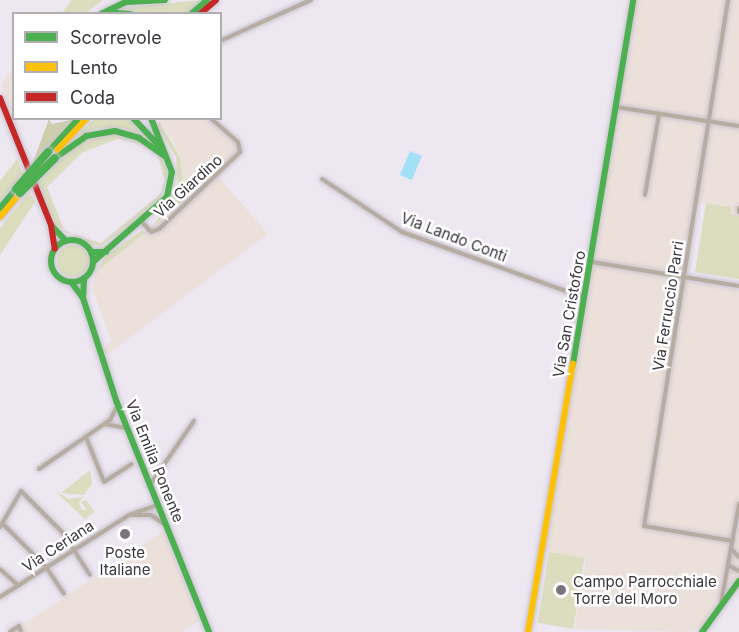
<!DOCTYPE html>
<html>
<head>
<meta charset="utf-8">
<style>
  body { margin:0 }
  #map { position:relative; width:739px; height:632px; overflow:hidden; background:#ede7f2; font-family:Inter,sans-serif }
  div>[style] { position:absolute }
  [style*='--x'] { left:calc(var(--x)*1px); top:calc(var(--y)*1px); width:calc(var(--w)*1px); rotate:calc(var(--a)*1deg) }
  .industrial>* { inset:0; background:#ece0db }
  .green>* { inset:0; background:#dbddbe; transform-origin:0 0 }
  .round { border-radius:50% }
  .forest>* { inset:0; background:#cdcfac }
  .water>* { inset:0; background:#a1e0f6; transform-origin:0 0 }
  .roads { filter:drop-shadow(0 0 2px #c9c4cd) drop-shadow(0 0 2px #c9c4cd) }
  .street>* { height:4px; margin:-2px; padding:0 2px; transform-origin:2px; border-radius:2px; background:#b7aca1 }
  .fast>* { height:6px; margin:-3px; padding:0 3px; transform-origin:3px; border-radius:3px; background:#4caf50 }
  .fast>.ring { margin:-3px; padding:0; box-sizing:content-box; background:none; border:6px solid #4caf50; border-radius:50% }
  .slow>* { height:6px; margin:-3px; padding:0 3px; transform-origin:3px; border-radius:3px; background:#ffc107 }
  .jam>* { height:6px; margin:-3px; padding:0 3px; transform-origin:3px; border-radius:3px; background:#c62828 }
  .bridges { filter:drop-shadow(0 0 2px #c9c4cd) drop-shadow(0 0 2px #c9c4cd) }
  .fast-bridge>* { height:8px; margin:-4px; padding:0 4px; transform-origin:4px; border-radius:4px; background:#4caf50 }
  .dots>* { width:16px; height:16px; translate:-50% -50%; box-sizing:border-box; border:3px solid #fff; border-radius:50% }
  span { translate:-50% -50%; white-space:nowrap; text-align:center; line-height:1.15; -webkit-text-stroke:5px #fff; paint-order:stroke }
  .street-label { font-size:15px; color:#39353d }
  .poi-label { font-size:15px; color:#39353d }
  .left { translate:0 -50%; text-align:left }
  .legend { position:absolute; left:12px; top:12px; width:210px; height:108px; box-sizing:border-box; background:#fff; border:2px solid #b0aeb1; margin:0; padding:8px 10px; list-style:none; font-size:18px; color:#39353d }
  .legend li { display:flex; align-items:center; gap:12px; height:30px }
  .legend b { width:30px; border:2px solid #b0aeb1 }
</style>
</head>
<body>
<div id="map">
  <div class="industrial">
    <i style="clip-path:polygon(636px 0,739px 0,739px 216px,730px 214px,731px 207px,694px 202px,682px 280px,739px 290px,739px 579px,699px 629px,690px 632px,574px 629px,586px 558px,545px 551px)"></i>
    <i style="clip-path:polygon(13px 69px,14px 115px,12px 115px,1px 85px)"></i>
    <i style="clip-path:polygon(159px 119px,206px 119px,236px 143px,236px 153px,215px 173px,268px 234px,106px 356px,103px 348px,111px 340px,92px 288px,96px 272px,185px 198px,175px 144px)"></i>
    <i style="clip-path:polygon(164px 531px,199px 621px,181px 632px,12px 632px)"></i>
  </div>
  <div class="green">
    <i style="clip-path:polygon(72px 0,103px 0,86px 13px,61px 14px)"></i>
    <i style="clip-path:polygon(204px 0,188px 13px,138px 13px,119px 8px)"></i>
    <i style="clip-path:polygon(94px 119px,130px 119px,158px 146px,122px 128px,99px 128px,74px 138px)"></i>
    <i style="clip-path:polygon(160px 122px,180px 157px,185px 198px,154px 225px,178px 185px,176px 157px,156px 124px)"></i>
    <i style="clip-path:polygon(evenodd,113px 133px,150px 146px,166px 164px,168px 177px,161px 198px,143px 216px,101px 246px,92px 245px,54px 224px,37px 183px,77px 144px,113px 133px,118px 139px,147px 146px,158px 156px,165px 182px,160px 194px,101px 243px,65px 232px,47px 187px,83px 152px,118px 139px)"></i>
    <i style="clip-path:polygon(17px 159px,23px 174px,0 201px,0 181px)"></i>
    <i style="clip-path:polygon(29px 192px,35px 202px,0 255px,0 228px)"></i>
    <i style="clip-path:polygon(706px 203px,731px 207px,731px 214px,739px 216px,739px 279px,695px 272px)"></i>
    <i style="clip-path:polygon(142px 230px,145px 233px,96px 272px,106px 256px)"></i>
    <i class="round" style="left:57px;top:245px;width:32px;height:32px"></i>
    <i style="clip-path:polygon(90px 470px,92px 484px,84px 495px,61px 493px)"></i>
    <i style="clip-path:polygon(55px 491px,69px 499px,83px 497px,79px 502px,82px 510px,87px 510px,81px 502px,86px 500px,95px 512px,85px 519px)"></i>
    <i style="left:549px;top:552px;width:36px;height:72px;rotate:9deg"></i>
  </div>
  <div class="forest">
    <i style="clip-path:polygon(49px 119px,52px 124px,75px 119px,32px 165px)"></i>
  </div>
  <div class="water">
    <i style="left:410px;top:151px;width:13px;height:26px;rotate:23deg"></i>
  </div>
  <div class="roads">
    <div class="street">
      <i style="--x:728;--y:0;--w:533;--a:99.07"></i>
      <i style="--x:644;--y:526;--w:90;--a:9.6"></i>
      <i style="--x:220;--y:41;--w:100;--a:-24.3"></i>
      <i style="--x:616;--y:107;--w:124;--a:8.8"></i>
      <i style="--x:322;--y:179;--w:96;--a:33.5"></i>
      <i style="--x:402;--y:232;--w:195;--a:19.8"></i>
      <i style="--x:645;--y:195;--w:82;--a:-80.2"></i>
      <i style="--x:739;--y:208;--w:4;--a:90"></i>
      <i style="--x:142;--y:222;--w:13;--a:48"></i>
      <i style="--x:151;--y:232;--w:9;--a:-21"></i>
      <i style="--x:159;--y:229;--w:112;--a:-43.5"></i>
      <i style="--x:240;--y:152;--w:10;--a:-101"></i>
      <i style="--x:238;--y:142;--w:37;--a:-139"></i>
      <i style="--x:592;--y:262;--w:149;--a:9.3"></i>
      <i style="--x:105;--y:424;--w:21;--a:11"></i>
      <i style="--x:86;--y:437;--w:48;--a:68.2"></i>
      <i style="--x:104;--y:482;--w:33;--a:-33"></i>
      <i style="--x:39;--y:469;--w:86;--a:-34.6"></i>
      <i style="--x:110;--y:420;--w:15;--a:-62"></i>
      <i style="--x:150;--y:485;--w:78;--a:-55.5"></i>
      <i style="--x:132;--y:515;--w:19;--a:0"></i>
      <i style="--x:151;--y:515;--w:16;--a:35"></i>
      <i style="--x:2;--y:523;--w:62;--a:45"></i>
      <i style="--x:46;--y:567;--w:32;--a:56"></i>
      <i style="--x:0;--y:527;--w:42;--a:-59.7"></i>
      <i style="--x:21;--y:491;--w:58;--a:45"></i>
      <i style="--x:62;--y:532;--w:51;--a:56.9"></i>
      <i style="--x:732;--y:550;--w:10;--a:45"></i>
      <i style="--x:728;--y:565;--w:13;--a:29"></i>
      <i style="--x:0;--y:569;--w:25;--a:42"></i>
      <i style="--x:0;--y:597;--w:153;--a:-32.4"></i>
      <i style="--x:129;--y:515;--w:31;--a:-19"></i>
      <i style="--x:721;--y:603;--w:101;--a:-79.7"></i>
      <i style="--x:10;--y:632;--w:11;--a:-34"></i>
      <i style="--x:19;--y:626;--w:6;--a:72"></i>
    </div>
    <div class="fast">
      <i style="--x:106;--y:12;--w:25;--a:5"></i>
      <i style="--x:101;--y:14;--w:28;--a:-26"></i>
      <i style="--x:126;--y:2;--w:39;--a:-3"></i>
      <i style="--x:191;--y:14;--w:21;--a:-41"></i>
      <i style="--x:133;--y:118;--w:42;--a:46.9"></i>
      <i style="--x:48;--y:152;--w:46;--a:-47.6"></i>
      <i style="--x:55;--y:158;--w:38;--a:-35"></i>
      <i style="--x:86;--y:136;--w:29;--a:-10"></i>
      <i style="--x:115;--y:131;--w:25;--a:16"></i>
      <i style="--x:139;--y:138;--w:33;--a:35"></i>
      <i style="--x:0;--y:208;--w:25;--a:-50"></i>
      <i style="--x:51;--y:225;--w:22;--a:47"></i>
      <i class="ring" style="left:51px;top:240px;width:36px;height:36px"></i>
      <i style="--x:91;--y:252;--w:15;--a:0"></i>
      <i style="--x:93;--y:262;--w:98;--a:-41.3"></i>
      <i style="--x:167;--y:197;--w:25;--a:-79"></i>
      <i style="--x:172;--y:172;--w:58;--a:-111.3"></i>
      <i style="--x:71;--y:282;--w:20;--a:53"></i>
      <i style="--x:83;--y:298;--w:110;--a:72.1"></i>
      <i style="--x:117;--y:403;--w:247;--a:68.1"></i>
      <i style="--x:83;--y:298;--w:20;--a:-87"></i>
      <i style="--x:573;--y:364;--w:369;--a:-80.6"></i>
      <i style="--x:702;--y:632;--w:63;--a:-54"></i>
    </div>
    <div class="slow">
      <i style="--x:57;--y:150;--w:44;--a:-46.8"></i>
      <i style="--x:0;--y:217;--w:31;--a:-50"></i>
      <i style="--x:528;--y:632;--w:272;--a:-80.5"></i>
    </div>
    <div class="jam">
      <i style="--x:200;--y:14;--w:21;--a:-41"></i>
      <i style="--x:0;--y:98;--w:137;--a:68.1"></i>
      <i style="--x:51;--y:225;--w:24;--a:81"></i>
    </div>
  </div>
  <div class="bridges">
    <div class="fast-bridge">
      <i style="--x:16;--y:189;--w:49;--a:-49.1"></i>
      <i style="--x:20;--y:193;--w:49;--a:-45"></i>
    </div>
  </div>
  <div class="dots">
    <i style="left:125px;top:534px;background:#78737c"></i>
    <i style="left:561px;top:590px;background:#78737c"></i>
  </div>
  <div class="street-label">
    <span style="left:188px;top:186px;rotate:-42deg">Via Giardino</span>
    <span style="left:454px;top:237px;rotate:21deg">Via Lando Conti</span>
    <span style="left:668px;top:306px;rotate:-81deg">Via Ferruccio Parri</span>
    <span style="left:569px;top:314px;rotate:-80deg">Via San Cristoforo</span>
    <span style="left:155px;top:461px;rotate:68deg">Via Emilia Ponente</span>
    <span style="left:58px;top:546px;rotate:-33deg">Via Ceriana</span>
  </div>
  <div class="poi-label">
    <span style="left:125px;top:561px">Poste<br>Italiane</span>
    <span class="left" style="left:573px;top:590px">Campo Parrocchiale<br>Torre del Moro</span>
  </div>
  <ul class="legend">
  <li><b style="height:8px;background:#4caf50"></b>Scorrevole</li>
  <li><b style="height:8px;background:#ffc107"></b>Lento</li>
  <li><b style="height:8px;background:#c62828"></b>Coda</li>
  </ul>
</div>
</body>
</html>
